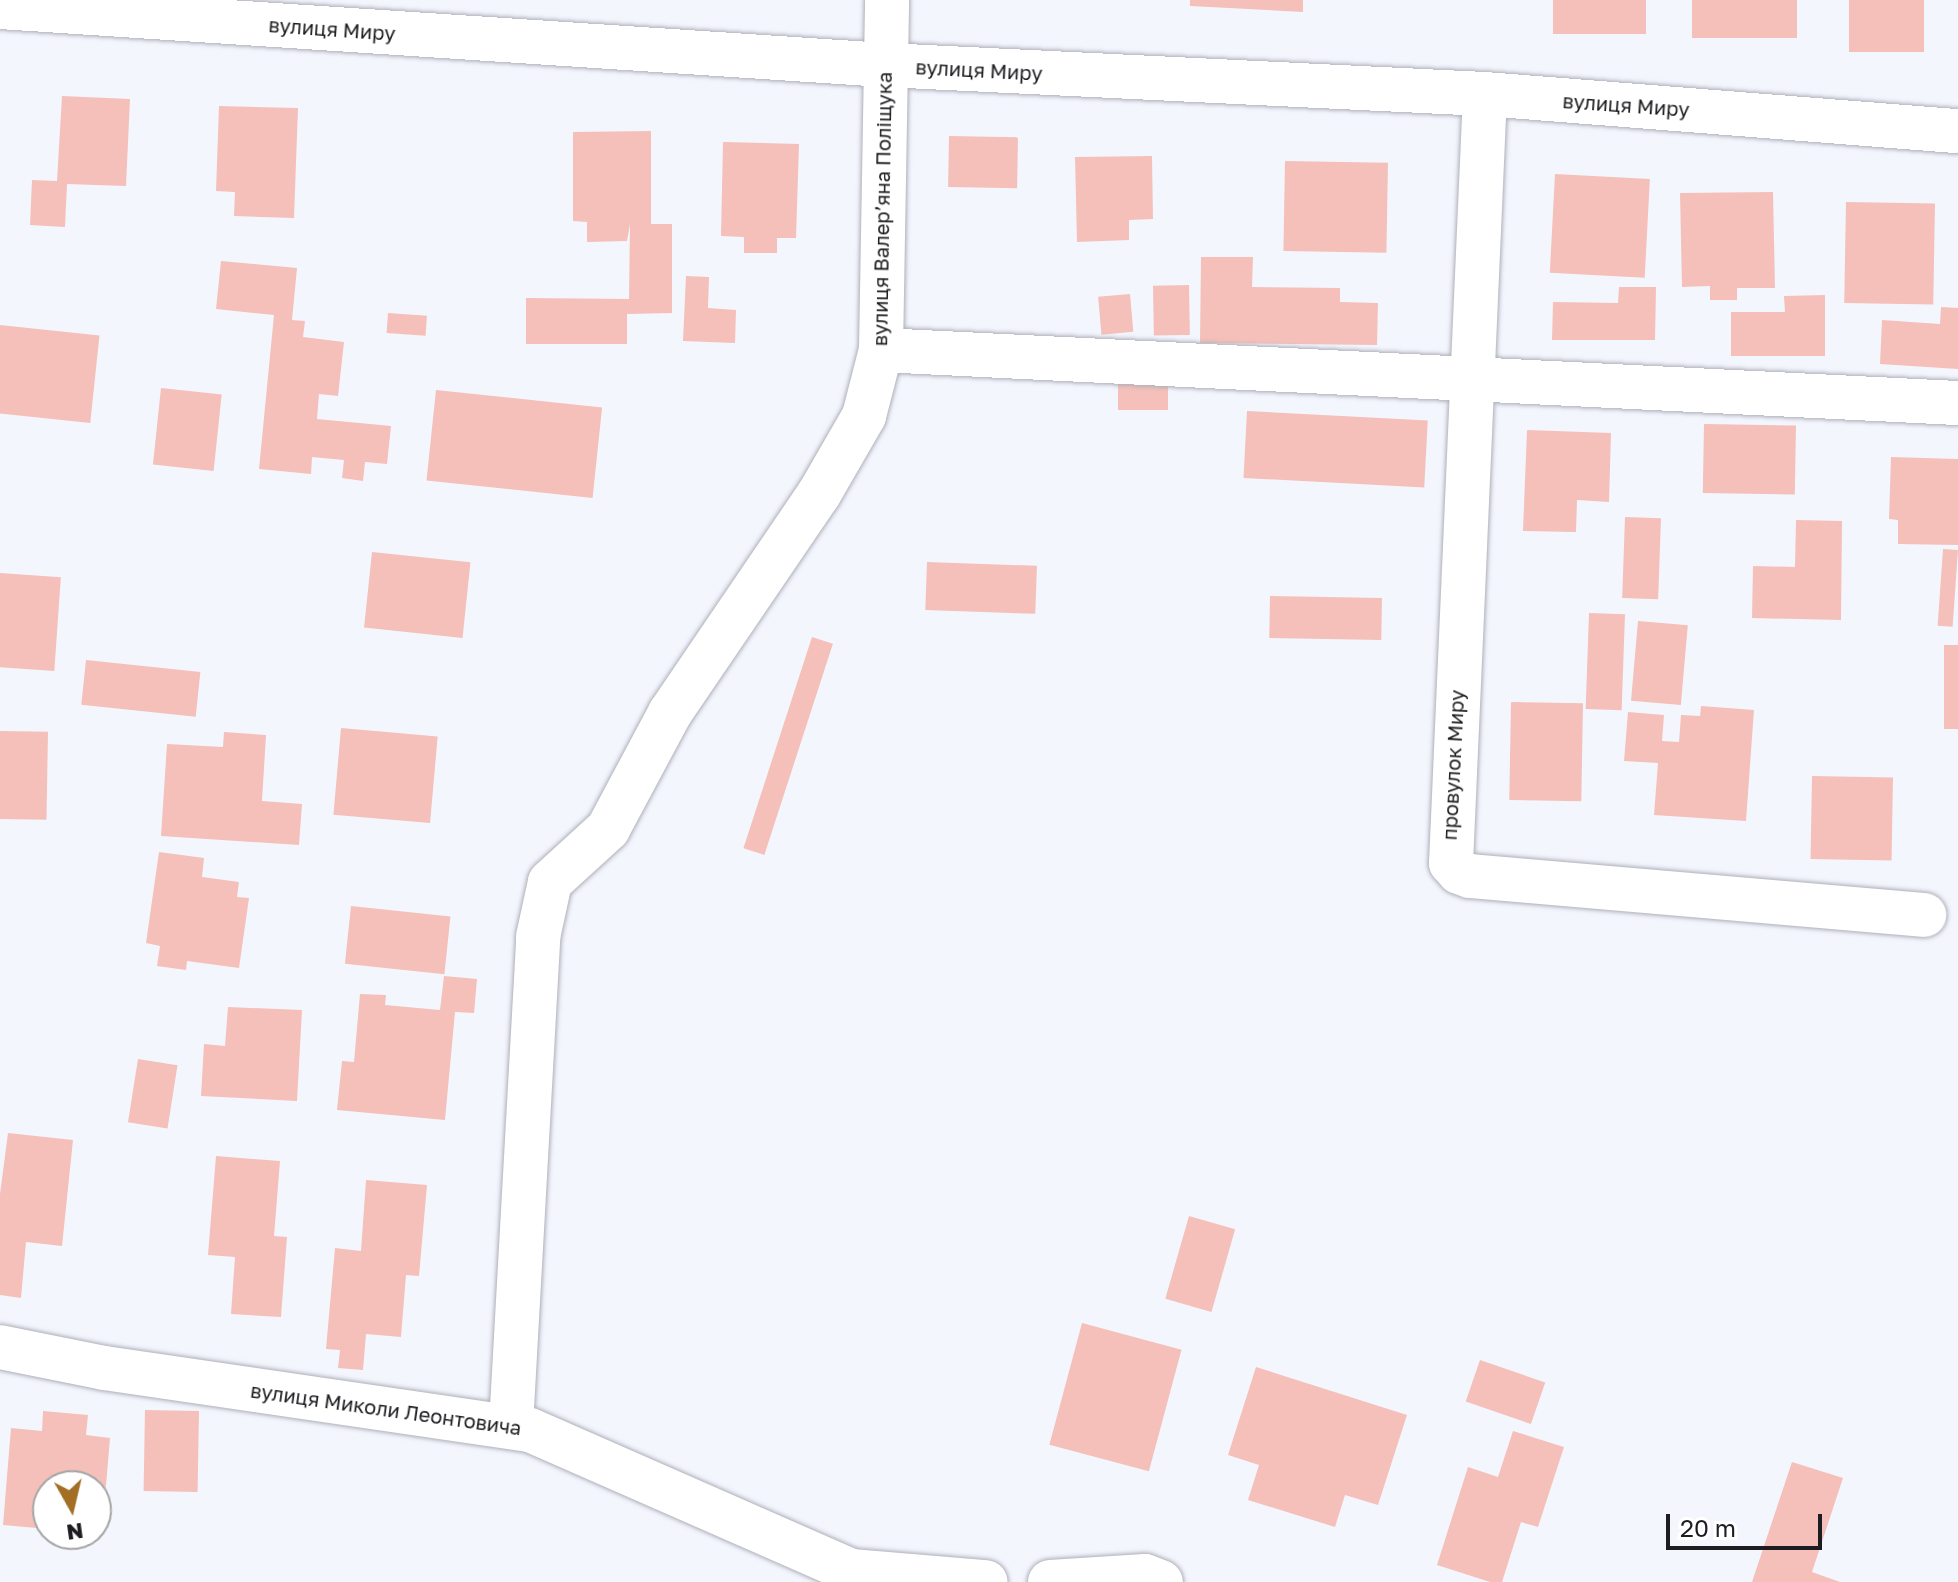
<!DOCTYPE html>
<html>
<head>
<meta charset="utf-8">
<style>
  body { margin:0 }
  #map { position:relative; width:1958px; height:1582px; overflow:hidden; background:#f4f6fe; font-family:"Golos Text",sans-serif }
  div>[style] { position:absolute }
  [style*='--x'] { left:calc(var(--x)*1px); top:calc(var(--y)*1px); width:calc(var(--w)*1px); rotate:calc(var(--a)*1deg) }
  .building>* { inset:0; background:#f4c0b9; transform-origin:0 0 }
  .roads { filter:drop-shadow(0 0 2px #aeb0b9) drop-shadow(0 0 2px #aeb0b9) }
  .minor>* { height:44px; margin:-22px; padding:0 22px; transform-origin:22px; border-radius:22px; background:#fff }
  span { translate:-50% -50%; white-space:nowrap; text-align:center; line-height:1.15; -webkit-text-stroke:7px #fff; paint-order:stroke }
  .street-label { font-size:20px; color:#1d1d21 }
  .north { position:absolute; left:32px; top:1470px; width:80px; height:80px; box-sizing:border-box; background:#fff; border:2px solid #a5a5a6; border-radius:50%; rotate:172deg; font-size:22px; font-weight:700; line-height:32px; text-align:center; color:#1d1d21 }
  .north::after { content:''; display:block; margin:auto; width:28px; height:36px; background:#a26f25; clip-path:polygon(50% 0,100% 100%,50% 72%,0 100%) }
  .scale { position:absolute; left:1666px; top:1514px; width:156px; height:36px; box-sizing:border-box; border:4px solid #1d1d21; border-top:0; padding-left:10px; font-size:24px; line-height:28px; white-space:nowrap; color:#1d1d21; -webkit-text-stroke:6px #fff; paint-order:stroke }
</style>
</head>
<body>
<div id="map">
  <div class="building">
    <i style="clip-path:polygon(1190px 0,1303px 0,1303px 12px,1190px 6px)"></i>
    <i style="left:1553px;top:0;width:93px;height:34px"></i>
    <i style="left:1692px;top:0;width:105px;height:38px"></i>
    <i style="left:1849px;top:0;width:75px;height:52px"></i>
    <i style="clip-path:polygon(62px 96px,130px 99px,126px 186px,67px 184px,65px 227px,30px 225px,32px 180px,57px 181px)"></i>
    <i style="clip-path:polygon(219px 106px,298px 108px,294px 218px,234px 216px,235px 192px,216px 191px)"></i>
    <i style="clip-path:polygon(651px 131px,651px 224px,672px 224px,672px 313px,627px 314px,627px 344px,526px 344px,526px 298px,629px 299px,630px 224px,627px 241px,587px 242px,587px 222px,573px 221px,573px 132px)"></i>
    <i style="left:949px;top:136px;width:69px;height:51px;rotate:1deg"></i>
    <i style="clip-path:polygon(723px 142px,799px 144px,796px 238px,777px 238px,777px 253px,744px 253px,744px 237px,721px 236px)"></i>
    <i style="clip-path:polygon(1152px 156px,1153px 219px,1129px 220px,1129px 240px,1077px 242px,1075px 157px)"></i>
    <i style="left:1285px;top:161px;width:103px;height:90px;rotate:1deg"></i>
    <i style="left:1555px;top:174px;width:95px;height:99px;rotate:3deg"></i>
    <i style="clip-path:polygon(1773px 192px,1775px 288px,1737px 288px,1737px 300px,1710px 300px,1710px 286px,1682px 287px,1680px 193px)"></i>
    <i style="left:1846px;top:202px;width:89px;height:101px;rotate:1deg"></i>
    <i style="clip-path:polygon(1201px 257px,1253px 257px,1252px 287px,1340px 288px,1340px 302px,1378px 303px,1377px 345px,1200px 343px)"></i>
    <i style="clip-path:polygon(221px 261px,297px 268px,292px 320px,305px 321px,303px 337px,344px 342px,338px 396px,319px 394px,317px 419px,391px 426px,387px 464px,365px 462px,363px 481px,342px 478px,344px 460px,312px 457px,311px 474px,259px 469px,274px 315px,216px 309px)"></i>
    <i style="clip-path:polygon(686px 276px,709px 277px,708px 308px,736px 310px,735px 343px,683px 341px)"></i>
    <i style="left:1189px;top:285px;width:50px;height:36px;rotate:89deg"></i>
    <i style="clip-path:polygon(1619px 287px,1656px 287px,1655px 340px,1552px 340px,1553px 302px,1618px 303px)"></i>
    <i style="left:1130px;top:294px;width:38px;height:32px;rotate:85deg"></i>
    <i style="clip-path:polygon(1825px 295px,1825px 356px,1731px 356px,1731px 312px,1785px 312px,1784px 296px)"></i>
    <i style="clip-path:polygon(1941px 307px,1958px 308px,1958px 369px,1880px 364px,1882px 320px,1940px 324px)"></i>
    <i style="left:388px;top:313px;width:39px;height:20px;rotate:4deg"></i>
    <i style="left:0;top:325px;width:100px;height:88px;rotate:6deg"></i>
    <i style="left:1118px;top:377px;width:50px;height:33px"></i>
    <i style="left:161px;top:388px;width:61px;height:77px;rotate:6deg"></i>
    <i style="left:436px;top:390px;width:167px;height:91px;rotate:6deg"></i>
    <i style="left:1247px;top:411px;width:181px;height:67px;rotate:3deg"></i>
    <i style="left:1704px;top:424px;width:92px;height:69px;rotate:1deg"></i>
    <i style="clip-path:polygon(1527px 430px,1611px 433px,1609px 502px,1577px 500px,1576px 532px,1523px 531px)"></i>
    <i style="clip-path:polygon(1891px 457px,1958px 459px,1958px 545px,1898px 544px,1898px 520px,1889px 519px)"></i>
    <i style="left:1625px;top:517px;width:36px;height:81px;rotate:2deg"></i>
    <i style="clip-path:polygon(1796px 520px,1842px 521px,1841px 620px,1752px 618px,1753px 566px,1795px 567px)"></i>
    <i style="left:1943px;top:549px;width:15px;height:77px;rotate:4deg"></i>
    <i style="left:372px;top:552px;width:99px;height:76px;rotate:6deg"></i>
    <i style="left:927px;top:562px;width:110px;height:48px;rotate:2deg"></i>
    <i style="left:0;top:573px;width:61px;height:94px;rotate:4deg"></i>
    <i style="left:1270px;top:596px;width:112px;height:42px;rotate:1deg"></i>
    <i style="left:1589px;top:613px;width:36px;height:96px;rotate:2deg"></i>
    <i style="left:1638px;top:621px;width:50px;height:80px;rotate:5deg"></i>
    <i style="left:812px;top:637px;width:22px;height:222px;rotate:18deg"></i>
    <i style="left:1944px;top:645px;width:14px;height:84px"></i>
    <i style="left:86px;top:660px;width:115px;height:45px;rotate:6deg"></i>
    <i style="left:1511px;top:702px;width:72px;height:98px;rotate:1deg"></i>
    <i style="clip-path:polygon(1701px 706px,1754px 710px,1746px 821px,1654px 815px,1658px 763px,1624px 761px,1628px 712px,1664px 715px,1662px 741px,1679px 742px,1681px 715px,1700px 716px)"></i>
    <i style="left:341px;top:728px;width:97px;height:87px;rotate:5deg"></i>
    <i style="left:0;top:731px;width:48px;height:88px;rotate:1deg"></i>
    <i style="clip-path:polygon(224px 732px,266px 735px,262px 801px,302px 804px,299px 845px,161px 836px,167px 744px,223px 747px)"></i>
    <i style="left:1812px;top:776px;width:81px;height:83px;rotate:1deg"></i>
    <i style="clip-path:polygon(159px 852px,204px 858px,202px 877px,239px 882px,237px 897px,249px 898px,239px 968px,187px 961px,186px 970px,157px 966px,160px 946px,146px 943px)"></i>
    <i style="left:351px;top:906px;width:100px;height:58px;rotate:6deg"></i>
    <i style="clip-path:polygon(444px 976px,477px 979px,474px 1013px,455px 1012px,445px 1120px,337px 1110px,342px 1061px,354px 1062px,360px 994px,386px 995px,385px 1005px,440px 1010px)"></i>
    <i style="clip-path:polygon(228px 1007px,302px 1010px,297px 1101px,201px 1096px,204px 1044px,225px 1046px)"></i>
    <i style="left:138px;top:1059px;width:40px;height:64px;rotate:9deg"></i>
    <i style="clip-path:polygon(8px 1133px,73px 1140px,62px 1246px,26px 1242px,21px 1298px,0 1295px,0 1194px)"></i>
    <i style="clip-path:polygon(216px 1156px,280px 1161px,274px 1236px,287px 1237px,281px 1317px,231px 1314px,235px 1257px,208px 1255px)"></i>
    <i style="clip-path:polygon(366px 1180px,427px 1185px,419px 1276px,406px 1275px,401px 1337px,366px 1334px,363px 1370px,338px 1368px,340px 1350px,326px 1349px,335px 1248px,361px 1251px)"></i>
    <i style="left:1189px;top:1216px;width:48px;height:86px;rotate:16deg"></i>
    <i style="left:1082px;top:1323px;width:103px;height:126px;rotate:15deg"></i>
    <i style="left:1480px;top:1360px;width:69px;height:44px;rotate:19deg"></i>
    <i style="clip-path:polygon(1256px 1367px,1407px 1415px,1378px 1505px,1345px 1495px,1335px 1527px,1248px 1500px,1259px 1465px,1228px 1455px)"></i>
    <i style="left:145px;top:1410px;width:54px;height:81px;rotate:1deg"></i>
    <i style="clip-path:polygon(43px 1411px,88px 1415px,86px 1435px,110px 1438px,102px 1533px,96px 1533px,96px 1486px,48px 1486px,48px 1529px,3px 1525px,11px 1428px,42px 1431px)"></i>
    <i style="clip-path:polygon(1513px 1431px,1564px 1447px,1538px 1527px,1521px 1522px,1502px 1582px,1490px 1582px,1437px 1565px,1468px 1467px,1498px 1477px)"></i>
    <i style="clip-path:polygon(1792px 1462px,1843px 1478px,1812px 1572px,1840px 1582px,1752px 1582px)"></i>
  </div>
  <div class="roads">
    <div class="minor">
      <i style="--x:0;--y:7;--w:887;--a:3.75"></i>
      <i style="--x:885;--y:65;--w:601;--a:2.77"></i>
      <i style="--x:1485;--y:94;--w:474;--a:4.5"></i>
      <i style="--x:1485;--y:94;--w:770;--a:92.53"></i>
      <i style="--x:1451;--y:863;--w:12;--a:48"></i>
      <i style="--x:1459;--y:872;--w:12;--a:20"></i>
      <i style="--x:1470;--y:876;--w:456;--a:4.9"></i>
      <i style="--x:881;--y:350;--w:1078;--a:2.82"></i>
      <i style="--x:0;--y:1347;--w:106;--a:11.4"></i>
      <i style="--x:104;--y:1368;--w:430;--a:8.3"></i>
      <i style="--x:530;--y:1430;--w:351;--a:23.7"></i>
      <i style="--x:851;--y:1571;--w:135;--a:4.7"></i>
      <i style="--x:511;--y:1426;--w:490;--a:-86.8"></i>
      <i style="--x:538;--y:937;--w:56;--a:-77.7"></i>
      <i style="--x:550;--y:882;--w:79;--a:-42.4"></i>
      <i style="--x:608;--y:829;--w:132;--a:-61.9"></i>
      <i style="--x:670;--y:713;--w:265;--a:-55.8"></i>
      <i style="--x:819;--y:494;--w:90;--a:-60"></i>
      <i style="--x:864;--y:416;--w:68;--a:-75.6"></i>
      <i style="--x:881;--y:350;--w:350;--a:-89"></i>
      <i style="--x:1050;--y:1582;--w:95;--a:-3.6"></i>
      <i style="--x:1145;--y:1576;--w:17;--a:21"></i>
    </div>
  </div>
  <div class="street-label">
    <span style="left:332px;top:29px;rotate:4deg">вулиця Миру</span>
    <span style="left:979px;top:70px;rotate:3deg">вулиця Миру</span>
    <span style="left:1626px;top:105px;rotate:4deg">вулиця Миру</span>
    <span style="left:882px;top:209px;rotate:-89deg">вулиця Валерʼяна Поліщука</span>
    <span style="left:1453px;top:765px;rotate:-87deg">провулок Миру</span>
    <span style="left:386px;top:1409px;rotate:8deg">вулиця Миколи Леонтовича</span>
  </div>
  <div class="north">N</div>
  <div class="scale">20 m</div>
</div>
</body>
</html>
